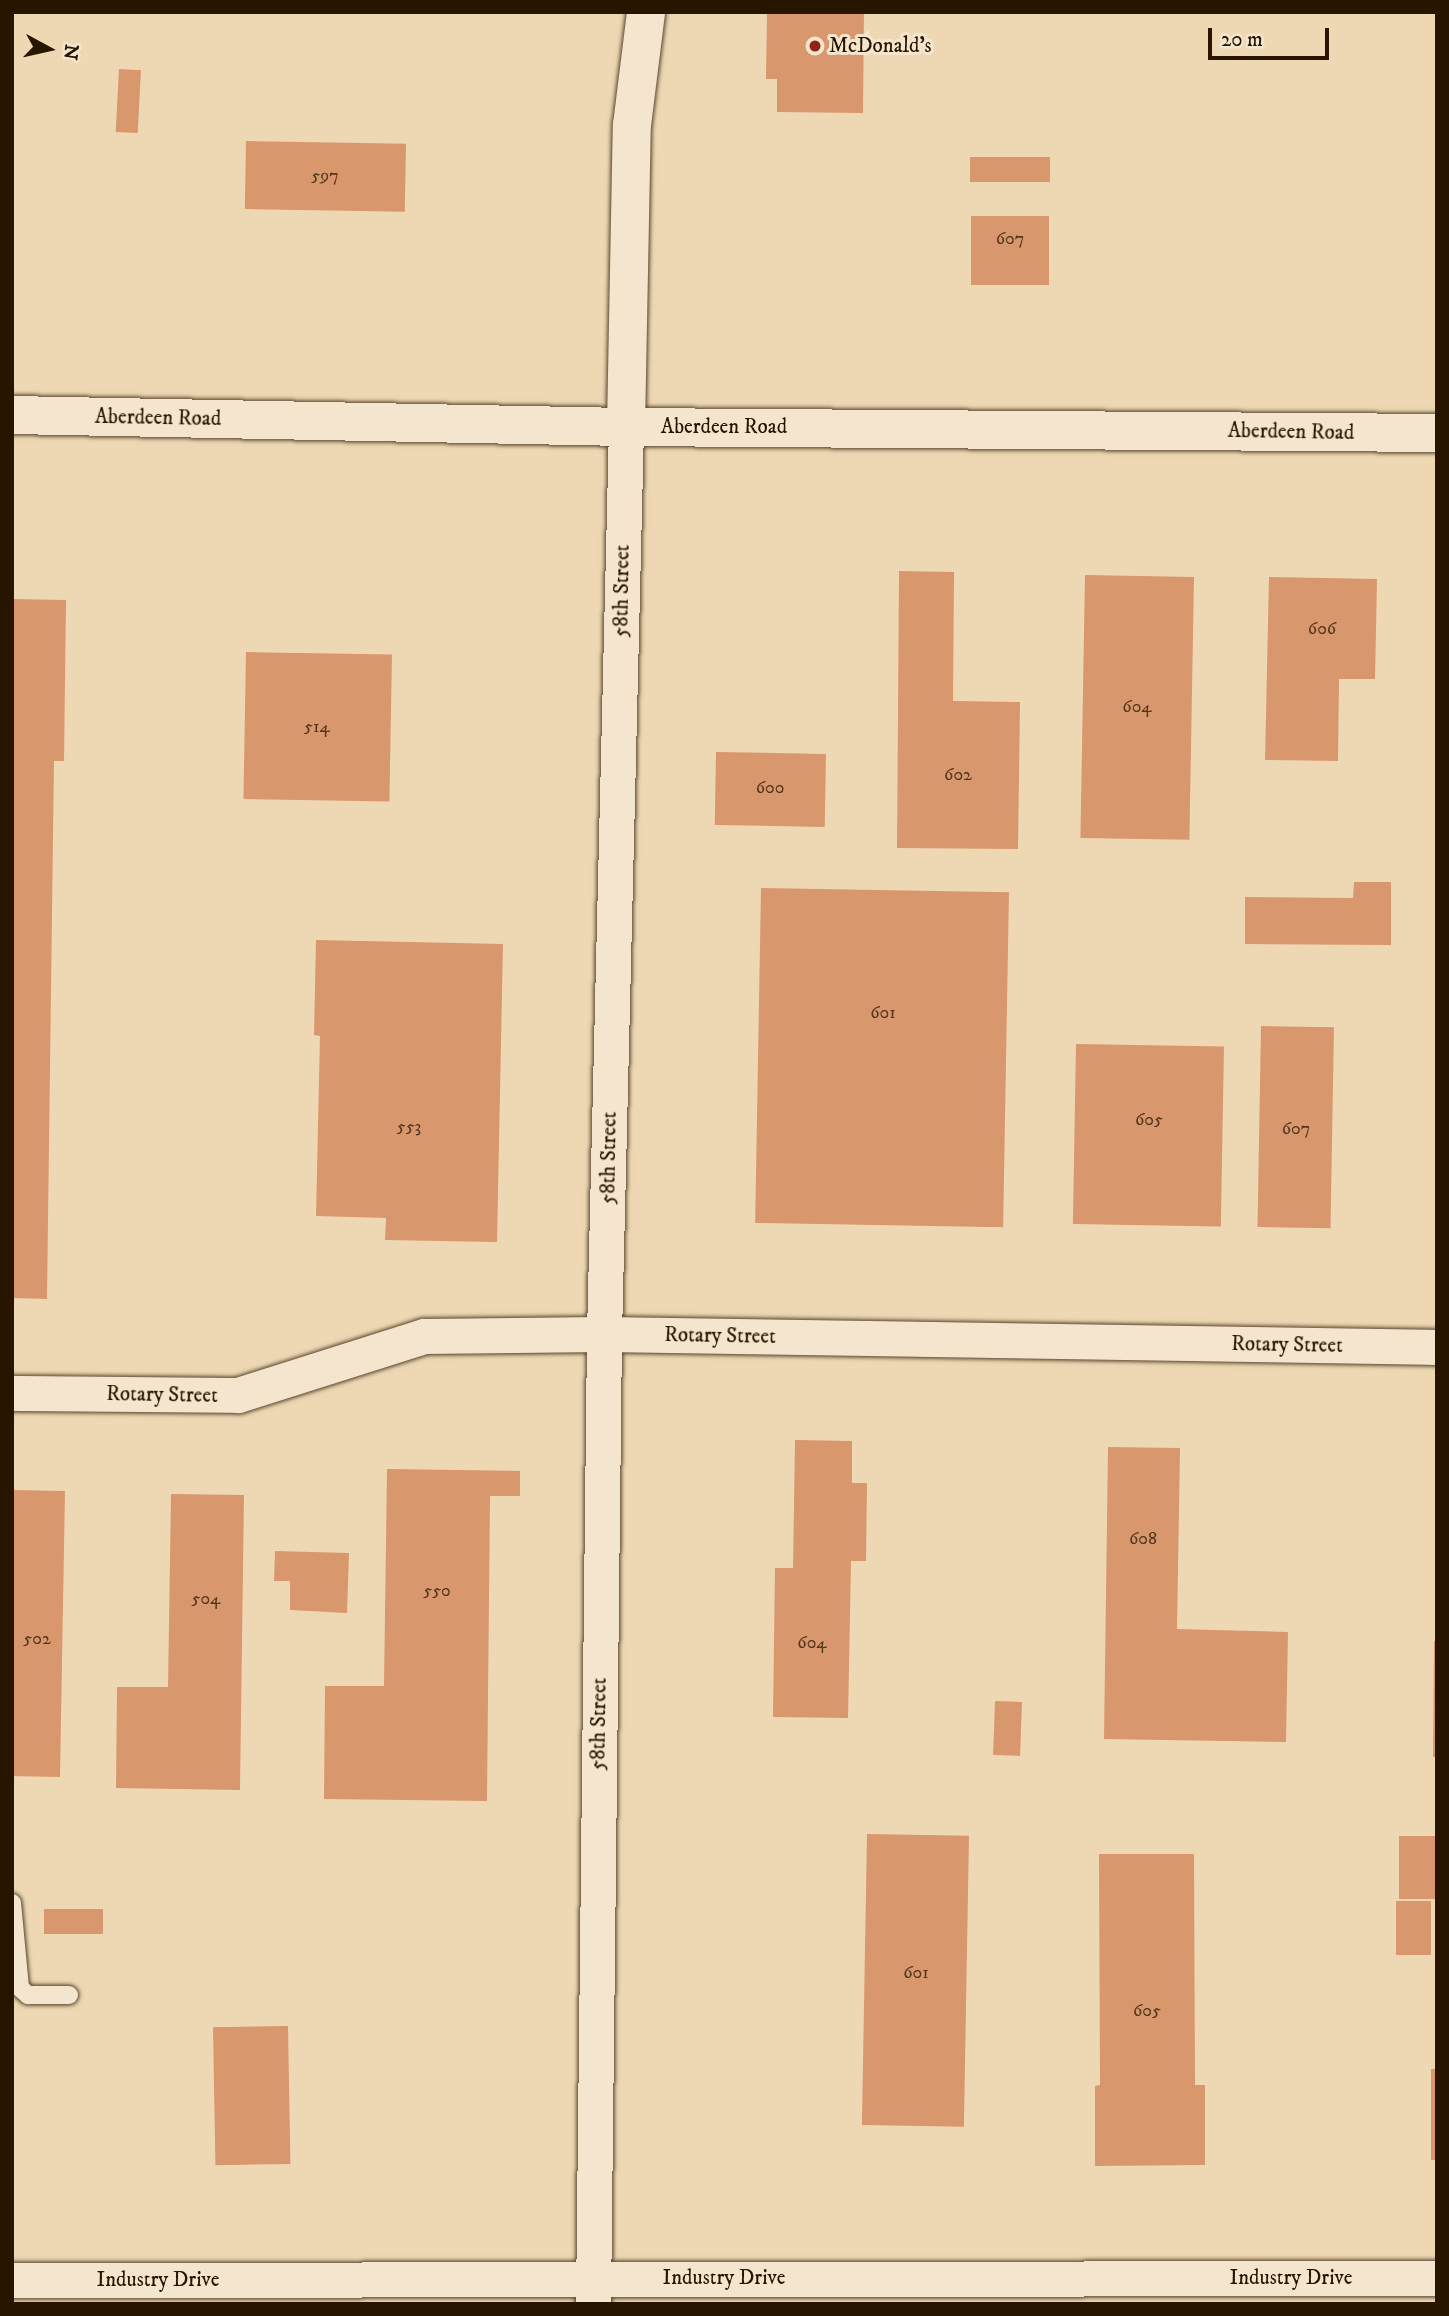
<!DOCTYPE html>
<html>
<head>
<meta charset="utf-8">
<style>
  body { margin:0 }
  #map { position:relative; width:1449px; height:2316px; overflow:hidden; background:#eed8b4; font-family:"IM FELL DW Pica",serif }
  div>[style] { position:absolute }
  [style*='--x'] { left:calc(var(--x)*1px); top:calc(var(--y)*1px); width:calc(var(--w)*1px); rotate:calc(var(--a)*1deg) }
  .building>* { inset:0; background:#d8976d; transform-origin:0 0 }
  .roads { filter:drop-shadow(0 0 2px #59462d) drop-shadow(0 0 2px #59462d) }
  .service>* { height:18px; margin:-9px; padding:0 9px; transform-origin:9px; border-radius:9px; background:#f4e6ce }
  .minor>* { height:35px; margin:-17.5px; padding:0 17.5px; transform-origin:17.5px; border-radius:17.5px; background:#f4e6ce }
  .tertiary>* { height:38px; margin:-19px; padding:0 19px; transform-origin:19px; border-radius:19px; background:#f4e6ce }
  .secondary>* { height:38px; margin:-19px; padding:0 19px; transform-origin:19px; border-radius:19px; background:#f4e6ce }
  .dots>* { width:19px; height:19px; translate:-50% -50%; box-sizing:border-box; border:4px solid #f4e6ce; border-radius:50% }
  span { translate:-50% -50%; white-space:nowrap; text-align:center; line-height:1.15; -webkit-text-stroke:6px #f4e6ce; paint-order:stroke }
  .number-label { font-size:18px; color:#53361b }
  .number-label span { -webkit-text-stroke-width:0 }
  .poi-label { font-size:21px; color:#271500 }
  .left { translate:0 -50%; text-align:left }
  .street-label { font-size:21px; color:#271500 }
  .frame { position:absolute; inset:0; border:14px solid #271500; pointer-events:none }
  .north { position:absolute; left:14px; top:14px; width:70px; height:70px; -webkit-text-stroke:5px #f4e6ce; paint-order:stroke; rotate:98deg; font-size:19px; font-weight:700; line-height:28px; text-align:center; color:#271500 }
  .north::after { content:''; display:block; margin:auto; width:24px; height:32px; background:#271500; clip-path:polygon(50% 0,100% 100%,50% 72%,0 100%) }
  .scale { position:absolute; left:1208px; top:28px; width:121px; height:32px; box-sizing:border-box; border:4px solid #271500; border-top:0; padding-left:9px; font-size:21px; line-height:24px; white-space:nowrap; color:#271500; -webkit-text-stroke:5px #f4e6ce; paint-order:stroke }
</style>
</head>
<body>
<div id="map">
  <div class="building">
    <i style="clip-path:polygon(767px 12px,864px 12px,863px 113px,777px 112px,777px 79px,766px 79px)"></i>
    <i style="left:119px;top:69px;width:22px;height:63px;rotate:3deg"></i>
    <i style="left:246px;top:141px;width:160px;height:68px;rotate:1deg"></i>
    <i style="left:970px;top:157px;width:80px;height:25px"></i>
    <i style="left:971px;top:216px;width:78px;height:69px"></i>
    <i style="clip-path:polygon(899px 571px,954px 572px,953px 701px,1020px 702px,1018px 849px,897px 848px)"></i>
    <i style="left:1085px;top:575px;width:109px;height:263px;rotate:1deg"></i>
    <i style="clip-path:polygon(1269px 577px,1377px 579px,1375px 679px,1339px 679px,1338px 761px,1265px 760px)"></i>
    <i style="clip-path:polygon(12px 599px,66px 600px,64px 761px,54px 761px,47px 1299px,12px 1298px)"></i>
    <i style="left:246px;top:652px;width:146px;height:147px;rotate:1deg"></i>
    <i style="left:716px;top:752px;width:110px;height:73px;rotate:1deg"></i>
    <i style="clip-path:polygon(1354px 882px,1391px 882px,1391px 945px,1245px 944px,1245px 897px,1353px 898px)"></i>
    <i style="left:761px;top:888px;width:248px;height:335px;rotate:1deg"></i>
    <i style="clip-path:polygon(316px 940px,503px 944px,497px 1242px,385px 1240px,386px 1218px,316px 1216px,320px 1036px,314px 1035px)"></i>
    <i style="left:1261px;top:1026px;width:73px;height:201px;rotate:1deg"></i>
    <i style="left:1076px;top:1044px;width:148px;height:180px;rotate:1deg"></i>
    <i style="clip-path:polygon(795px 1440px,852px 1441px,852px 1483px,867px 1483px,866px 1561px,851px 1561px,848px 1718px,773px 1717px,775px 1568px,793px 1568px)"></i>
    <i style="clip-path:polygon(1108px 1447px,1180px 1448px,1177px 1629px,1288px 1632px,1286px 1742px,1104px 1739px)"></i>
    <i style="clip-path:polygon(387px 1469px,520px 1471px,520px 1496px,490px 1496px,487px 1801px,324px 1799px,325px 1686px,384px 1686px)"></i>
    <i style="left:12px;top:1490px;width:53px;height:286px;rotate:1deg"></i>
    <i style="clip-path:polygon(171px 1494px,244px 1495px,240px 1790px,116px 1788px,117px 1687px,168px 1687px)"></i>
    <i style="clip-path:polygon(275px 1551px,349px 1553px,347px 1613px,290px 1610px,290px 1581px,274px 1581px)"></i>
    <i style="clip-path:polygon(1434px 1641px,1437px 1641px,1437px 1757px,1433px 1757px)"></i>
    <i style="left:995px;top:1701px;width:27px;height:54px;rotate:2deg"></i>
    <i style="left:867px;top:1834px;width:102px;height:291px;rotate:1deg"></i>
    <i style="left:1399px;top:1836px;width:38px;height:63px"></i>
    <i style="clip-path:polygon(1099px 1854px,1194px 1854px,1195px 2085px,1205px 2085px,1205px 2165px,1095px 2166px,1095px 2086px,1100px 2085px)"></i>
    <i style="left:1396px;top:1901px;width:35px;height:54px"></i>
    <i style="left:44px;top:1909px;width:59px;height:25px"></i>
    <i style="left:288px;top:2026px;width:138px;height:75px;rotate:89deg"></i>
    <i style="left:1431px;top:2069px;width:6px;height:91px"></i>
  </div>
  <div class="roads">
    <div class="service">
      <i style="--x:12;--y:1903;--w:85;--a:84.6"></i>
      <i style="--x:20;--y:1988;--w:11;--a:41"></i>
      <i style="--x:28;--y:1995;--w:41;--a:0"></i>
    </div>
    <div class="minor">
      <i style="--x:12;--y:1393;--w:226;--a:0.5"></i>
      <i style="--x:238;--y:1395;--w:195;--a:-17.6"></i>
      <i style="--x:424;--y:1336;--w:180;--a:-0.6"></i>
      <i style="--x:604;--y:1334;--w:833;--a:0.89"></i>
      <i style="--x:12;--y:2280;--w:1425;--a:-0.08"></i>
      <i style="--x:593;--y:2304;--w:970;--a:-89.35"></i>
      <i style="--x:604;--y:1334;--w:907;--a:-88.61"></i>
    </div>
    <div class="tertiary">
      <i style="--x:626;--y:427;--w:302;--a:-88.9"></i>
      <i style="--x:632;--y:125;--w:114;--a:-82.9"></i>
    </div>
    <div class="secondary">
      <i style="--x:12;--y:415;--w:614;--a:1.12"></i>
      <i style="--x:626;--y:427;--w:811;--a:0.42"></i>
    </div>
  </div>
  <div class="dots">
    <i style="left:815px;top:46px;background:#8f2418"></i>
  </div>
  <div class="number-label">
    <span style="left:325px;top:176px">597</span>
    <span style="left:1010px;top:239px">607</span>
    <span style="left:1322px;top:629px">606</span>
    <span style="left:1137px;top:707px">604</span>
    <span style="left:317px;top:727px">514</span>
    <span style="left:958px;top:775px">602</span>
    <span style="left:770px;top:788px">600</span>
    <span style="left:883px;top:1013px">601</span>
    <span style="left:1149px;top:1120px">605</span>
    <span style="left:409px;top:1127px">553</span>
    <span style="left:1296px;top:1129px">607</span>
    <span style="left:1143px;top:1539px">608</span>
    <span style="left:437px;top:1591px">550</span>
    <span style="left:206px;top:1599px">504</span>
    <span style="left:37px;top:1639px">502</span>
    <span style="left:812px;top:1643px">604</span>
    <span style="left:916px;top:1973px">601</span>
    <span style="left:1147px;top:2011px">605</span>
  </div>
  <div class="poi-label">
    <span class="left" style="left:829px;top:46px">McDonald's</span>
  </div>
  <div class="street-label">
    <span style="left:158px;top:418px;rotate:1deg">Aberdeen Road</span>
    <span style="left:724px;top:427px">Aberdeen Road</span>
    <span style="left:1291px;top:432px;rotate:1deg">Aberdeen Road</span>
    <span style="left:622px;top:591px;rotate:-89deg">58th Street</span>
    <span style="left:609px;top:1158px;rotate:-89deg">58th Street</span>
    <span style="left:720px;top:1336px;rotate:1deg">Rotary Street</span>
    <span style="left:1287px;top:1345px;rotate:1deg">Rotary Street</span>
    <span style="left:162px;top:1395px;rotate:1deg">Rotary Street</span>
    <span style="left:599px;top:1724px;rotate:-89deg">58th Street</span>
    <span style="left:724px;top:2278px">Industry Drive</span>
    <span style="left:1291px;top:2278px">Industry Drive</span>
    <span style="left:158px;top:2280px">Industry Drive</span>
  </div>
  <div class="frame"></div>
  <div class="north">N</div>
  <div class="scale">20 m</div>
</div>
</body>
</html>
